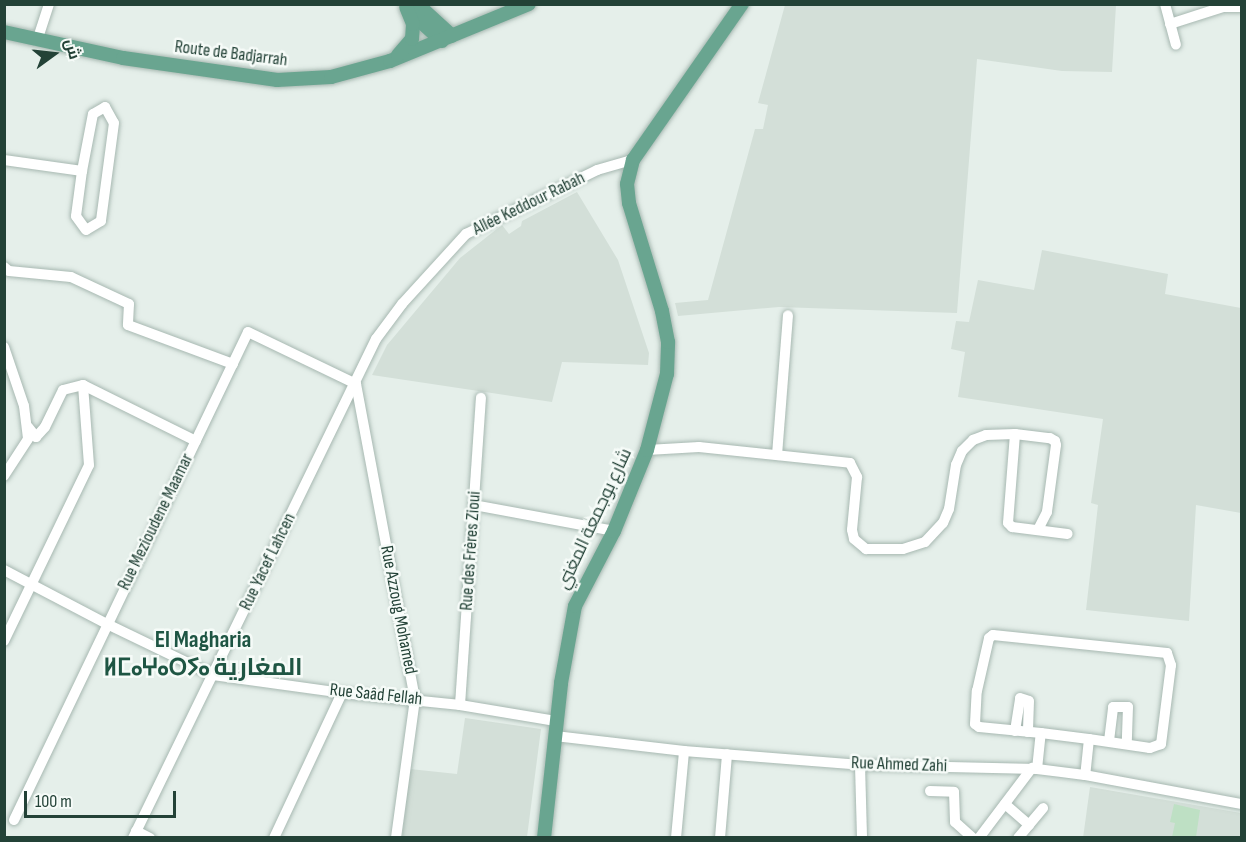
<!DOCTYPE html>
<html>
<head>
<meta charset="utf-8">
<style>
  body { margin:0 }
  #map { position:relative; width:1246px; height:842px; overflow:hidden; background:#e5efea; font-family:"Sofia Sans Condensed",Cairo,"Noto Sans Tifinagh",sans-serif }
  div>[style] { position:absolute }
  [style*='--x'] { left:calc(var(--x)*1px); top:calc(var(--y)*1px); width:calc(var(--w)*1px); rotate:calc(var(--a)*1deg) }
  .built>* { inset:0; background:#d3dfd8 }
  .green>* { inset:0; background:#bee0c4 }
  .roads { filter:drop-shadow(0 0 2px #a7b8b1) drop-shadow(0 0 2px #a7b8b1) }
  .minor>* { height:10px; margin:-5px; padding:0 5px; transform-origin:5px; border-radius:5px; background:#fff }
  .major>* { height:14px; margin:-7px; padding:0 7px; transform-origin:7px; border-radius:7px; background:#69a590 }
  span { translate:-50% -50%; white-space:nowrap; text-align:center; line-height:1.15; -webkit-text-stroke:5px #f6fbf8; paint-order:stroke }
  .street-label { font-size:18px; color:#234237 }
  .district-label { font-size:24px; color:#1e5543; font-weight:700 }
  .frame { position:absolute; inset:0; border:6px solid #234237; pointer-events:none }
  .north { position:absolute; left:24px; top:24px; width:60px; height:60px; -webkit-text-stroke:4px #f6fbf8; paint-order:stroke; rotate:75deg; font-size:16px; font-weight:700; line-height:24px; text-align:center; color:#234237 }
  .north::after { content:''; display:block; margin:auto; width:21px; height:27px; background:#234237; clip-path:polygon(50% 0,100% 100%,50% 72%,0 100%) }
  .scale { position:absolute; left:24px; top:791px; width:152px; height:27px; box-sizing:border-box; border:3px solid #234237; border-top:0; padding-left:8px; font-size:18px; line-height:21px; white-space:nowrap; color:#234237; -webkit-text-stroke:4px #f6fbf8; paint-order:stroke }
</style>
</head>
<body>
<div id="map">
  <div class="built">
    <i style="clip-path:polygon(785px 5px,1116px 5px,1112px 72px,1062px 71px,977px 59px,957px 313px,779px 307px,678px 316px,675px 303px,708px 300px,755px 129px,763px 129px,768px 105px,758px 103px)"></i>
    <i style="clip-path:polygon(577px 192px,618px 260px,649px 353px,648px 365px,562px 362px,552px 402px,372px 375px,387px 345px,460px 258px,502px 225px,509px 234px,521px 226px,522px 221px)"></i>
    <i style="clip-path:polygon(1042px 250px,1168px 274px,1165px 294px,1241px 308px,1241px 513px,1196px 505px,1189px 621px,1086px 610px,1098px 505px,1091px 503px,1103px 419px,958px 397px,965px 352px,951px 349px,956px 321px,969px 322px,978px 280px,1034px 290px)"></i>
    <i style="clip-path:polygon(465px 718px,541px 729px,527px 837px,402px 838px,410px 769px,457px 774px)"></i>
    <i style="clip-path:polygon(1090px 787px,1241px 813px,1241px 837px,1083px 838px)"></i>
  </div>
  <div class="green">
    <i style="clip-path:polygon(1174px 804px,1200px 810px,1196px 837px,1172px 837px,1175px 823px,1170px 822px)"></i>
  </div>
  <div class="roads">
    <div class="minor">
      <i style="--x:1165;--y:4;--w:42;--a:75"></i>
      <i style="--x:1170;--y:24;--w:56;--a:-17.8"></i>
      <i style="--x:1223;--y:7;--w:19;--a:0"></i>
      <i style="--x:37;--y:41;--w:39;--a:-72"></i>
      <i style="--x:105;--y:107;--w:18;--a:61"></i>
      <i style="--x:114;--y:123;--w:99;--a:97.6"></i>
      <i style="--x:101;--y:221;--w:17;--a:149"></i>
      <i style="--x:86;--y:230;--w:17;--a:-126"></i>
      <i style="--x:76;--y:216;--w:45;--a:-82.4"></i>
      <i style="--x:82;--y:171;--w:58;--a:-79.1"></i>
      <i style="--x:93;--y:114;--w:14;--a:-30"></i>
      <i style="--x:4;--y:160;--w:79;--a:8"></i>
      <i style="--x:4;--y:267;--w:6;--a:39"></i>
      <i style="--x:9;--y:271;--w:62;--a:5.5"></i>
      <i style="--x:71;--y:277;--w:64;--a:25"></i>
      <i style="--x:129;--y:304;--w:21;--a:93"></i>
      <i style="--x:128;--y:325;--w:112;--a:20.4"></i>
      <i style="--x:4;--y:347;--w:62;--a:71.3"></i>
      <i style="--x:24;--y:406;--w:33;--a:83"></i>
      <i style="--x:28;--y:439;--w:44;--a:123"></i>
      <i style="--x:356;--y:384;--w:320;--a:79.4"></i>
      <i style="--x:415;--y:699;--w:140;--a:97.8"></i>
      <i style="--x:28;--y:427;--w:13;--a:51"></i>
      <i style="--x:36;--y:437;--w:13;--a:-48"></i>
      <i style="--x:45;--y:427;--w:41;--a:-64.1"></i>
      <i style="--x:63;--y:390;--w:21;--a:-14"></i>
      <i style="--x:1015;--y:434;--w:89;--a:94.5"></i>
      <i style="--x:1008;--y:523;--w:6;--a:45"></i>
      <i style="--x:1012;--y:527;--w:56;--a:7.1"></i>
      <i style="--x:647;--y:450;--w:52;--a:-3.3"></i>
      <i style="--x:699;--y:447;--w:152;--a:6"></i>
      <i style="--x:850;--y:463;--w:16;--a:63"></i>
      <i style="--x:857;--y:477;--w:53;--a:95.4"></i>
      <i style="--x:852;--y:530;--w:9;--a:77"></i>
      <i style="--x:854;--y:539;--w:16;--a:40"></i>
      <i style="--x:866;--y:549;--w:37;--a:0"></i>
      <i style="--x:903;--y:549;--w:23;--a:-18"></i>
      <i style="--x:925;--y:542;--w:26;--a:-47"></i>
      <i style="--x:943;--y:523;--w:15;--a:-67"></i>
      <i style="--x:949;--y:509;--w:45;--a:-81"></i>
      <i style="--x:956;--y:465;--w:15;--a:-67"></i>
      <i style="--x:962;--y:451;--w:16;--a:-45"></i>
      <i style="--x:973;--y:440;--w:14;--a:-21"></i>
      <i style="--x:986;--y:435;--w:29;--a:-2"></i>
      <i style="--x:1015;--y:434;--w:35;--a:7"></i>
      <i style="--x:1050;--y:438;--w:6;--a:31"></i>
      <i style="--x:1055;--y:441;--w:4;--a:76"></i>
      <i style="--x:1056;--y:445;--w:68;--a:97.7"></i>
      <i style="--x:1047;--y:512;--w:20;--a:117"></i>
      <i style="--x:777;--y:455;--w:140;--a:-85.5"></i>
      <i style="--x:474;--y:505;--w:142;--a:10.5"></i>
      <i style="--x:4;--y:570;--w:116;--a:27.7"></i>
      <i style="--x:107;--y:624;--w:118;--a:25.7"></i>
      <i style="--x:213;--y:675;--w:130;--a:7.9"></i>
      <i style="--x:342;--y:693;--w:119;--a:5.8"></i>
      <i style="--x:460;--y:705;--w:97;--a:9.5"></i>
      <i style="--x:4;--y:641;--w:195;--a:-64.2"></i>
      <i style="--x:89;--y:465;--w:80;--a:-94.3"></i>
      <i style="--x:83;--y:385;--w:126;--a:26.4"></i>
      <i style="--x:460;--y:705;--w:308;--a:-86.1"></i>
      <i style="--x:1015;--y:731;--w:33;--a:-81"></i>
      <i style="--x:1020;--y:698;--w:9;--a:18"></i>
      <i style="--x:1029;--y:701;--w:31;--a:92"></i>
      <i style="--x:1041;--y:733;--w:48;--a:7.1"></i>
      <i style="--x:555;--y:736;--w:130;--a:6.6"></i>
      <i style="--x:684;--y:751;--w:177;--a:4.5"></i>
      <i style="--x:860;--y:765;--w:177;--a:1.3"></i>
      <i style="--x:1037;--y:769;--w:48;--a:7.1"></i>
      <i style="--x:1085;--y:775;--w:160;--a:10.5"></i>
      <i style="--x:1109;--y:741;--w:34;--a:-83"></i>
      <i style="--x:1113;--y:707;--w:15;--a:0"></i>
      <i style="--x:1128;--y:707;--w:37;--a:92"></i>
      <i style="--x:860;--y:765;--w:73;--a:88.4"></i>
      <i style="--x:1037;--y:769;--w:36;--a:-84"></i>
      <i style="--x:1041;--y:733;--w:62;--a:-174.5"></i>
      <i style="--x:979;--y:727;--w:5;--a:-143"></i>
      <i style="--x:975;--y:724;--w:33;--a:-87"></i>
      <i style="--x:977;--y:691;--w:54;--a:-77.2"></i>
      <i style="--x:989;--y:638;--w:5;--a:-37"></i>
      <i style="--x:993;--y:635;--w:175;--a:5.9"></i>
      <i style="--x:1167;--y:653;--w:13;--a:72"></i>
      <i style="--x:1171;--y:665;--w:80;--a:97.2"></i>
      <i style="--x:1161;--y:744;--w:12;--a:160"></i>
      <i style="--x:1150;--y:748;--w:62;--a:-171.6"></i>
      <i style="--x:1089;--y:739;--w:36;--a:96"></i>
      <i style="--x:930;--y:791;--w:24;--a:2"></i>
      <i style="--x:954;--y:792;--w:30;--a:88"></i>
      <i style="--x:955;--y:822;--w:24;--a:42"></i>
      <i style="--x:1005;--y:804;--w:32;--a:41"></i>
      <i style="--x:14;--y:820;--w:541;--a:-64.38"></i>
      <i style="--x:248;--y:332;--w:120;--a:25.7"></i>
      <i style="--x:136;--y:831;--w:16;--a:27"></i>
      <i style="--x:133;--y:838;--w:555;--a:-64.04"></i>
      <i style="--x:376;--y:339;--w:44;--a:-53.4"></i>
      <i style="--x:402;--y:304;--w:95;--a:-47.6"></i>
      <i style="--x:466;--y:234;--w:146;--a:-26"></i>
      <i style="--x:597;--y:170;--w:37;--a:-16"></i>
      <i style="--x:274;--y:838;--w:160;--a:-64.9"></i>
      <i style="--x:676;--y:838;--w:87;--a:-84.7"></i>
      <i style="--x:720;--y:838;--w:84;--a:-85.2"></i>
      <i style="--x:979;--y:838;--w:88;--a:-52.9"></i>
      <i style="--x:1018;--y:838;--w:39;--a:-50"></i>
    </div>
    <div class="major">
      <i style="--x:417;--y:4;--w:47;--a:42.4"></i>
      <i style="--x:408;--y:10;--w:46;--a:42.4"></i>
      <i style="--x:4;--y:32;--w:122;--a:12.3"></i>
      <i style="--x:123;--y:58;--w:156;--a:8.1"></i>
      <i style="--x:277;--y:80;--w:54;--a:-3.2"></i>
      <i style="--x:331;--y:77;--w:61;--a:-15.2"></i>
      <i style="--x:390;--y:61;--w:150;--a:-22.3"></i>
      <i style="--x:398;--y:55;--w:21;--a:-49"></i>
      <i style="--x:412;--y:39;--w:15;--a:-86"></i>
      <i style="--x:413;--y:24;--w:18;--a:-112"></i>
      <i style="--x:544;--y:838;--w:156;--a:-83.7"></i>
      <i style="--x:561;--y:683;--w:78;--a:-79.7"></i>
      <i style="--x:575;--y:606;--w:85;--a:-62.5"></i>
      <i style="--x:614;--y:531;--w:87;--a:-67.8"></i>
      <i style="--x:647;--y:450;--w:79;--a:-75.3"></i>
      <i style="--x:667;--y:374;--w:32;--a:-88"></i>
      <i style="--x:668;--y:342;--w:32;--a:-101"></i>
      <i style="--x:662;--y:311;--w:113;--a:-107"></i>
      <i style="--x:629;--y:203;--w:19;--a:-96"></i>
      <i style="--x:627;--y:184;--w:25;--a:-76"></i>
      <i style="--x:633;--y:160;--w:190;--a:-55.1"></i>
    </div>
  </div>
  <div class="street-label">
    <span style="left:231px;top:54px;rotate:7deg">Route de Badjarrah</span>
    <span style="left:529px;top:204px;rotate:-26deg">Allée Keddour Rabah</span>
    <span style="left:595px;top:519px;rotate:-65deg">شارع بوجمعة المغني</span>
    <span style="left:156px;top:522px;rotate:-64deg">Rue Mezioudene Maamar</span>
    <span style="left:471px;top:551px;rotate:-86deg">Rue des Frères Zioui</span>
    <span style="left:268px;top:562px;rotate:-64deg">Rue Yacef Lahcen</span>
    <span style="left:398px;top:610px;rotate:79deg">Rue Azzoug Mohamed</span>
    <span style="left:376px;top:695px;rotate:6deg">Rue Saâd Fellah</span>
    <span style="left:899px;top:765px;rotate:2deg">Rue Ahmed Zahi</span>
  </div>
  <div class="district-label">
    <span style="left:203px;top:654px">El Magharia<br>ⵍⵎⴰⵖⴰⵔⵢⴰ المغارية</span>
  </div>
  <div class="frame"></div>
  <div class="north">ش</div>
  <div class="scale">100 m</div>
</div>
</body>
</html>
